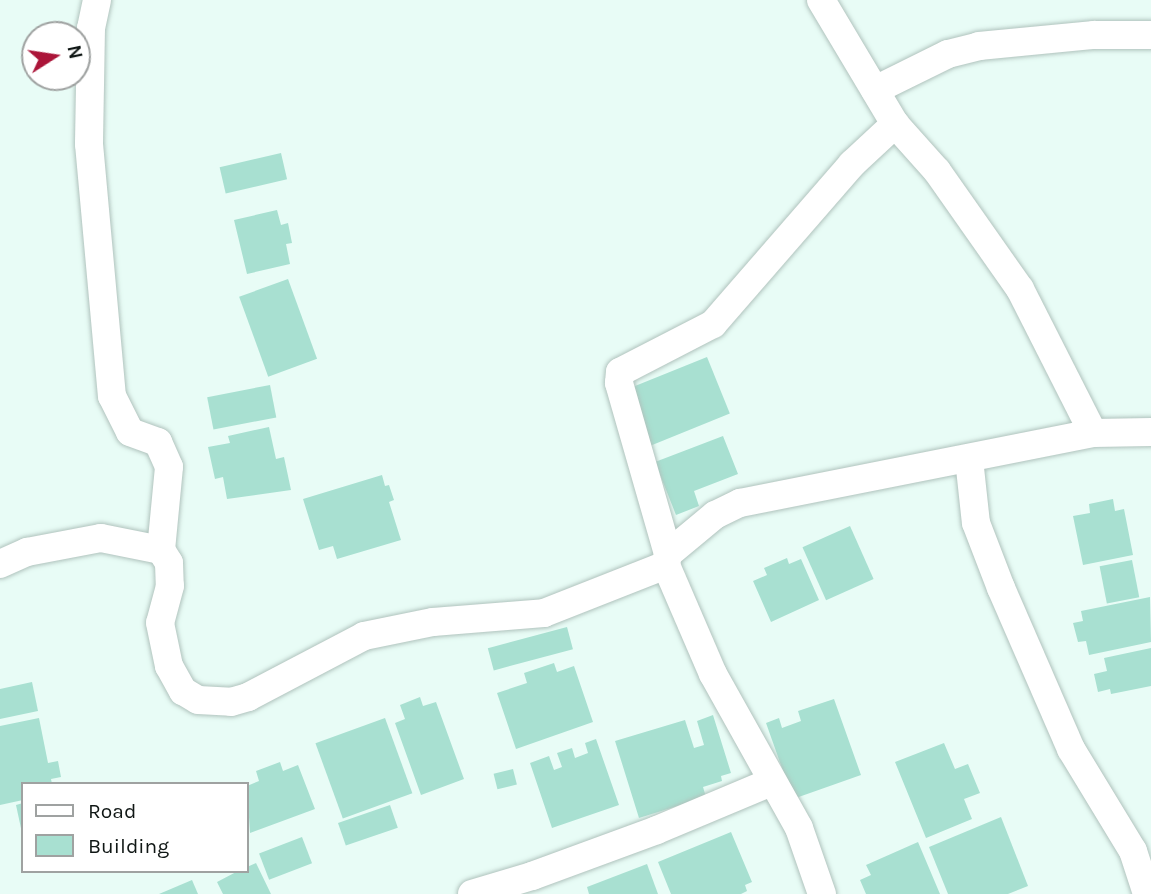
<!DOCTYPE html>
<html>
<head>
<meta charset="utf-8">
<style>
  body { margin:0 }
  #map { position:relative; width:1151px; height:894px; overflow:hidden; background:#e8fcf6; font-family:Karla,sans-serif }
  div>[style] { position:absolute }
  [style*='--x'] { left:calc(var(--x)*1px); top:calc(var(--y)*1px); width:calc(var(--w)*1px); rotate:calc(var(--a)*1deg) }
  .building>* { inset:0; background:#a8e0d1; transform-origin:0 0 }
  .roads { filter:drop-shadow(0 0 2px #b0c3bd) drop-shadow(0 0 2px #b0c3bd) }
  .minor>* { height:28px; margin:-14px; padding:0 14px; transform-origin:14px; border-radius:14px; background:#fff }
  span { translate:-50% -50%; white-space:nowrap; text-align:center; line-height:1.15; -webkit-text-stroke:5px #fff; paint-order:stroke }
  .legend { position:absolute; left:21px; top:782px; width:228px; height:91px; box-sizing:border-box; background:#fff; border:2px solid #9fa2a1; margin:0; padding:9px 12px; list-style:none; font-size:21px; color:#101715 }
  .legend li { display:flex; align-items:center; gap:14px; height:35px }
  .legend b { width:35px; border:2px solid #9fa2a1 }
  .north { position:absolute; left:21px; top:21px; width:70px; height:70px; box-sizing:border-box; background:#fff; border:2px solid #9fa2a1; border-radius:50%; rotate:78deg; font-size:19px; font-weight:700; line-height:28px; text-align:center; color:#101715 }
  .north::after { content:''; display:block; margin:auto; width:24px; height:32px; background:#ab1539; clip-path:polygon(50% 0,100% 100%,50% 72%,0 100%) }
</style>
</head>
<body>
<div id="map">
  <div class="building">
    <i style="left:281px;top:153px;width:27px;height:63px;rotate:77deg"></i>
    <i style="clip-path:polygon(277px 210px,281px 225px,288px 223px,292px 243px,286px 244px,290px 264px,247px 274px,234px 220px)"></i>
    <i style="left:288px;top:279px;width:85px;height:52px;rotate:70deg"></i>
    <i style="left:707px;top:357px;width:61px;height:91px;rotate:68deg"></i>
    <i style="left:270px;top:385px;width:33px;height:64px;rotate:79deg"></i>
    <i style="clip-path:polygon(269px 427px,276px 459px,284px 457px,291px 490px,227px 499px,223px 477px,215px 479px,208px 447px,230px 443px,228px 436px)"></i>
    <i style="clip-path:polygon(723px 436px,738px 474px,694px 491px,699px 506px,676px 515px,655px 462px)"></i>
    <i style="clip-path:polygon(382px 475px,385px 486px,389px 485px,394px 500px,389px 502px,401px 540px,337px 559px,333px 546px,319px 550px,303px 499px)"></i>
    <i style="clip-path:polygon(1113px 499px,1115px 511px,1124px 509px,1133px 555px,1083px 565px,1073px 516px,1090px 513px,1089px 504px)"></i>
    <i style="left:850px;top:526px;width:58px;height:52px;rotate:66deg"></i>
    <i style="clip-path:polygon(787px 558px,789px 564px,801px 559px,819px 600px,771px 622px,753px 581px,767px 575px,764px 568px)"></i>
    <i style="left:1132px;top:560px;width:38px;height:33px;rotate:79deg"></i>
    <i style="clip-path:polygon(1150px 597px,1151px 642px,1089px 655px,1086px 641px,1078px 642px,1073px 623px,1083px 621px,1081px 611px)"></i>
    <i style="left:567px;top:627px;width:23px;height:82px;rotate:75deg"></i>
    <i style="clip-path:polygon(1151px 648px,1151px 686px,1111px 694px,1110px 689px,1098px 692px,1094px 674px,1107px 671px,1104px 658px)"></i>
    <i style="clip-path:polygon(554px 663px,557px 672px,574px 666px,593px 722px,516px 749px,497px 693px,527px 683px,524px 673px)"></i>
    <i style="clip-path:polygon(32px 682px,38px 711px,0 719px,0 689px)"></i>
    <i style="clip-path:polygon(420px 697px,423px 706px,436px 702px,464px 779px,421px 795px,395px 723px,405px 719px,400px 705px)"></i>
    <i style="clip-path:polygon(834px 699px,861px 775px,793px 799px,766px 723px,779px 718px,782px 728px,801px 721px,798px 711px)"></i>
    <i style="clip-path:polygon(713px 715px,731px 773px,721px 776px,722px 781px,703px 787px,706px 797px,639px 818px,615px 741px,685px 720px,694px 748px,704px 745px,697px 721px)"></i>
    <i style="clip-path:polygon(39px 718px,48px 763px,58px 761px,61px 777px,51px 779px,52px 784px,23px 784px,23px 800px,0 805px,0 726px)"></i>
    <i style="left:385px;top:718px;width:80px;height:74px;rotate:70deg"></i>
    <i style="clip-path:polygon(596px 739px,619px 805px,552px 828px,530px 763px,549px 756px,554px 770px,562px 767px,557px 753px,572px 748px,575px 758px,588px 753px,585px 743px)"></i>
    <i style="clip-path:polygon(944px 743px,955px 769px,968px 764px,980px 793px,964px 799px,972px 819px,926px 838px,895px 762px)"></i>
    <i style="clip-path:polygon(280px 762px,283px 771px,298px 765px,315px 809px,250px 833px,247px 786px,259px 781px,256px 771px)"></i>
    <i style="left:513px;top:769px;width:16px;height:20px;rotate:76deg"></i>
    <i style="clip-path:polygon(23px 803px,23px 833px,22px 833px,16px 805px)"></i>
    <i style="left:390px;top:805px;width:24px;height:55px;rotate:71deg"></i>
    <i style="clip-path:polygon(1001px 817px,1028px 886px,1008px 894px,948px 894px,929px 847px)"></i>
    <i style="clip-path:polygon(731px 832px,752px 882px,745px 885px,747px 891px,741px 894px,671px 894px,658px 862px)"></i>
    <i style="left:302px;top:837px;width:28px;height:46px;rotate:69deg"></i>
    <i style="clip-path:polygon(918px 842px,940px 894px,866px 894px,860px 880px,871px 875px,866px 865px)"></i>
    <i style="clip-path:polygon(256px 863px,271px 894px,223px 894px,217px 882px,238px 871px,247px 871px,247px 867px)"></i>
    <i style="clip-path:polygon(647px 864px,658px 894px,589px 894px,587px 887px)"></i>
    <i style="clip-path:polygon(192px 880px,198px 894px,159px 894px)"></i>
  </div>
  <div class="roads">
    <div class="minor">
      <i style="--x:97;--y:0;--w:29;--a:102"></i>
      <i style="--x:91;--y:28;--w:116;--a:91"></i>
      <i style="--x:89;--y:144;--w:253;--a:84.8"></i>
      <i style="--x:112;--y:396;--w:40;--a:63.4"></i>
      <i style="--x:130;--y:432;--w:30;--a:20"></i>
      <i style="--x:158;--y:442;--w:27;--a:66"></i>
      <i style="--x:169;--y:467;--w:83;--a:95.5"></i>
      <i style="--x:821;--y:0;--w:144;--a:59.2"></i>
      <i style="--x:895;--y:124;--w:63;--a:48.2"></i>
      <i style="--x:937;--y:171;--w:144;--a:54.9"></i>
      <i style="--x:1020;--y:289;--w:161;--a:63.1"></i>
      <i style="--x:875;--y:90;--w:81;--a:-26.3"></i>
      <i style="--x:948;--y:54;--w:32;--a:-14"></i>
      <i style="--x:979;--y:46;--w:116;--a:-5.5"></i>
      <i style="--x:1094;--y:35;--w:57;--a:0"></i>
      <i style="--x:969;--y:459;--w:64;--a:83.8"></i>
      <i style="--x:976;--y:523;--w:70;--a:69"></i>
      <i style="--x:1001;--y:588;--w:176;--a:66.5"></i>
      <i style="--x:1071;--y:749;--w:119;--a:58.7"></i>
      <i style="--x:1133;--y:851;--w:45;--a:72"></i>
      <i style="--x:668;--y:554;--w:178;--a:-106"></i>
      <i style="--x:619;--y:383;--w:11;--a:-85"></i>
      <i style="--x:620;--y:372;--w:105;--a:-27.3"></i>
      <i style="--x:713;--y:324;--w:212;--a:-49"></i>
      <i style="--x:852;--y:164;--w:59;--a:-42.9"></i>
      <i style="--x:0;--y:564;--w:30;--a:-24"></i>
      <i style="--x:27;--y:552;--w:75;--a:-10.7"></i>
      <i style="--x:101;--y:538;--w:61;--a:11.3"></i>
      <i style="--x:161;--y:550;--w:15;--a:58"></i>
      <i style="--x:169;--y:563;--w:23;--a:88"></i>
      <i style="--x:170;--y:586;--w:38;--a:105"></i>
      <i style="--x:160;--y:623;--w:44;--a:78.2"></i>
      <i style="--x:169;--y:666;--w:29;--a:61"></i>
      <i style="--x:183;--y:691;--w:17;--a:31"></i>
      <i style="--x:198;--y:700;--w:33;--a:3"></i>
      <i style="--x:231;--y:702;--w:18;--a:-16"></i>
      <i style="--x:248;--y:697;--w:131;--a:-27.7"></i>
      <i style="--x:364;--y:636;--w:70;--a:-11.5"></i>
      <i style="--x:433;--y:622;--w:111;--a:-4.6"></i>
      <i style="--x:544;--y:613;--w:131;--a:-21.5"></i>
      <i style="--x:666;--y:565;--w:11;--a:-80"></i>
      <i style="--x:668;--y:554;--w:61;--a:-39.7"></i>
      <i style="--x:715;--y:515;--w:28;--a:-26"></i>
      <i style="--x:740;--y:503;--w:360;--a:-11.2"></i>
      <i style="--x:1093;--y:433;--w:58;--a:-1"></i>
      <i style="--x:666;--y:565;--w:119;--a:66.7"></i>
      <i style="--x:713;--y:674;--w:176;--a:60.8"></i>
      <i style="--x:799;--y:828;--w:70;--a:70.8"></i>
      <i style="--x:472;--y:894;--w:63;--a:-16.7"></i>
      <i style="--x:532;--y:876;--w:133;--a:-20.2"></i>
      <i style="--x:657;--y:830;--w:124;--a:-22.8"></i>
    </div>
  </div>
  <ul class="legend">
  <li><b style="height:9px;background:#fff"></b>Road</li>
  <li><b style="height:19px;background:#a8e0d1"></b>Building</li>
  </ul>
  <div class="north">N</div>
</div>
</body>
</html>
